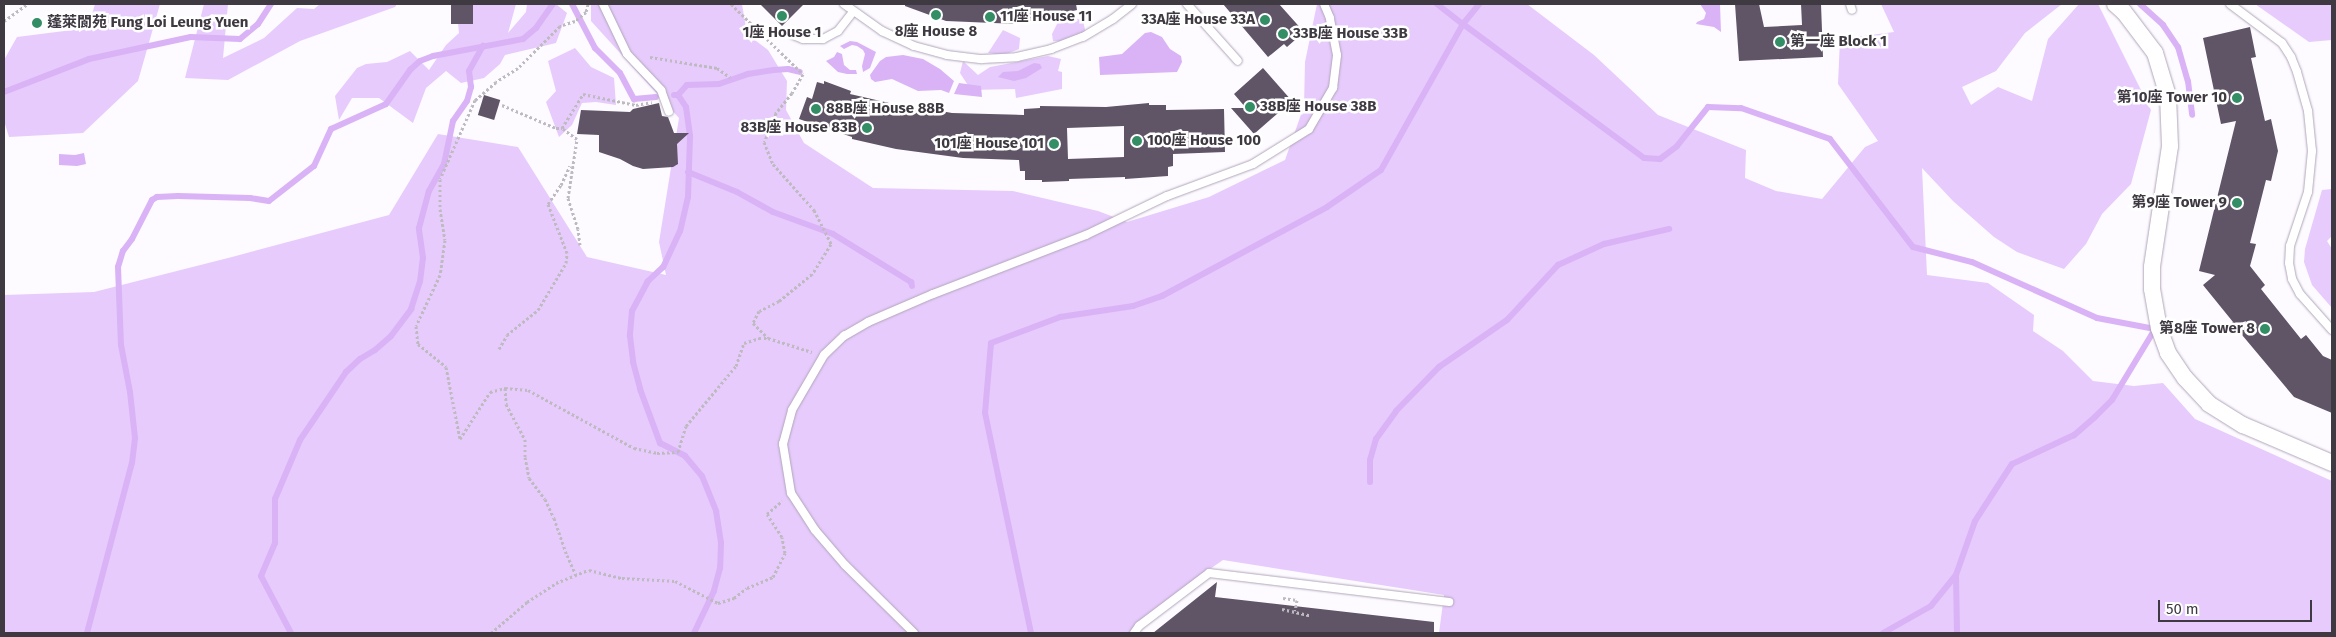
<!DOCTYPE html>
<html>
<head>
<meta charset="utf-8">
<style>
  body { margin:0 }
  #map { position:relative; width:2336px; height:637px; overflow:hidden; background:#fdfbff; font-family:"Fira Sans","Noto Sans TC",sans-serif }
  div>[style] { position:absolute }
  [style*='--x'] { left:calc(var(--x)*1px); top:calc(var(--y)*1px); width:calc(var(--w)*1px); rotate:calc(var(--a)*1deg) }
  .green>* { inset:0; background:#e6cbfc }
  .water>* { inset:0; background:#d9b3f6 }
  .stream>* { height:6px; margin:-3px; padding:0 3px; transform-origin:3px; border-radius:3px; background:#d9b3f6 }
  .building>* { inset:0; background:#5f5567; transform-origin:0 0 }
  .path>* { height:3px; margin-top:-1.5px; transform-origin:0; background:repeating-linear-gradient(90deg,#bebbc0 0 2.5px,transparent 0 5px) }
  .roads { filter:drop-shadow(0 0 1px #b1a5ba) drop-shadow(0 0 1px #b1a5ba) }
  .service>* { height:8px; margin:-4px; padding:0 4px; transform-origin:4px; border-radius:4px; background:#fff }
  .minor>* { height:16px; margin:-8px; padding:0 8px; transform-origin:8px; border-radius:8px; background:#fff }
  .dots>* { width:14px; height:14px; translate:-50% -50%; box-sizing:border-box; border:2px solid #fff; border-radius:50% }
  span { translate:-50% -50%; white-space:nowrap; text-align:center; line-height:1.15; -webkit-text-stroke:5px #fff; paint-order:stroke }
  .poi-label { font-size:15px; color:#3f3a42; font-weight:700 }
  .left { translate:0 -50%; text-align:left }
  .right { translate:-100% -50%; text-align:right }
  .frame { position:absolute; inset:0; border:5px solid #3f3a42; pointer-events:none }
  .scale { position:absolute; left:2158px; top:600px; width:154px; height:22px; box-sizing:border-box; border:2px solid #3f3a42; border-top:0; padding-left:6px; font-size:15px; line-height:18px; white-space:nowrap; color:#3f3a42; -webkit-text-stroke:4px #fff; paint-order:stroke }
</style>
</head>
<body>
<div id="map">
  <div class="green">
    <i style="clip-path:polygon(95px 4px,160px 4px,138px 81px,83px 133px,9px 137px,4px 121px,4px 60px,17px 37px,88px 28px)"></i>
    <i style="clip-path:polygon(204px 4px,228px 4px,223px 58px,264px 38px,297px 8px,314px 9px,320px 4px,397px 4px,395px 7px,300px 41px,228px 80px,185px 78px)"></i>
    <i style="clip-path:polygon(456px 4px,516px 4px,508px 33px,526px 12px,527px 4px,556px 4px,567px 13px,556px 43px,505px 55px,500px 64px,484px 78px,461px 83px,446px 71px,426px 88px,413px 123px,379px 98px,352px 98px,339px 120px,335px 96px,357px 68px,366px 64px,387px 62px,410px 51px,429px 70px,446px 45px,459px 33px)"></i>
    <i style="clip-path:polygon(591px 4px,742px 4px,747px 34px,768px 50px,787px 81px,786px 110px,804px 143px,873px 188px,1013px 191px,1098px 211px,1127px 222px,1209px 197px,1285px 160px,1304px 106px,1305px 62px,1317px 4px,1527px 4px,1594px 55px,1658px 115px,1746px 150px,1745px 178px,1776px 191px,1822px 199px,1865px 147px,1878px 141px,1838px 84px,1840px 39px,1894px 32px,1881px 4px,2062px 4px,2025px 33px,1996px 71px,1962px 87px,1971px 105px,1998px 87px,2032px 101px,2048px 39px,2079px 4px,2098px 4px,2151px 110px,2131px 184px,2102px 214px,2086px 244px,2064px 269px,2017px 252px,1994px 237px,1953px 201px,1922px 168px,1927px 275px,1988px 283px,2034px 315px,2033px 331px,2063px 351px,2093px 381px,2134px 386px,2163px 383px,2195px 419px,2332px 481px,2332px 633px,1439px 633px,1444px 595px,1223px 560px,1194px 580px,1138px 633px,4px 633px,4px 295px,94px 292px,232px 257px,389px 215px,438px 134px,518px 147px,587px 257px,666px 275px,659px 242px,679px 118px,591px 21px)"></i>
    <i style="clip-path:polygon(2255px 4px,2332px 4px,2332px 40px,2309px 42px)"></i>
    <i style="clip-path:polygon(1061px 16px,1083px 20px,1086px 35px,1076px 42px,1053px 41px,1052px 34px)"></i>
    <i style="clip-path:polygon(1003px 30px,1020px 38px,1019px 49px,1004px 55px,988px 53px)"></i>
    <i style="clip-path:polygon(575px 48px,591px 67px,614px 78px,616px 105px,596px 102px,582px 103px,572px 125px,559px 137px,546px 102px,556px 91px,548px 61px)"></i>
    <i style="clip-path:polygon(1048px 56px,1061px 59px,1058px 71px,1062px 72px,1062px 89px,1016px 98px,1015px 89px,971px 90px,960px 73px,963px 61px,978px 75px,990px 67px)"></i>
    <i style="clip-path:polygon(2332px 189px,2332px 236px,2327px 241px,2332px 249px,2332px 308px,2312px 285px,2304px 262px,2305px 249px,2322px 190px)"></i>
  </div>
  <div class="water">
    <i style="clip-path:polygon(1700px 4px,1720px 4px,1721px 32px,1714px 27px,1696px 24px,1697px 22px,1704px 19px,1706px 13px)"></i>
    <i style="clip-path:polygon(1151px 32px,1162px 37px,1170px 49px,1181px 56px,1182px 62px,1177px 72px,1100px 75px,1099px 57px,1122px 54px,1145px 33px)"></i>
    <i style="clip-path:polygon(850px 41px,857px 42px,876px 52px,870px 68px,863px 72px,862px 66px,865px 54px,863px 50px,857px 46px,852px 45px,844px 49px,840px 46px)"></i>
    <i style="clip-path:polygon(837px 52px,842px 54px,844px 65px,850px 70px,856px 70px,857px 74px,847px 74px,838px 72px,826px 61px,834px 57px)"></i>
    <i style="clip-path:polygon(903px 55px,923px 59px,940px 69px,954px 81px,949px 93px,941px 90px,918px 91px,892px 79px,875px 82px,871px 79px,870px 75px,880px 61px,886px 57px)"></i>
    <i style="clip-path:polygon(1034px 63px,1040px 64px,1042px 68px,1026px 78px,1014px 81px,998px 77px,1003px 72px,1018px 71px)"></i>
    <i style="clip-path:polygon(959px 83px,981px 86px,982px 97px,954px 94px)"></i>
    <i style="clip-path:polygon(84px 153px,86px 164px,77px 166px,59px 165px,59px 154px,75px 155px)"></i>
  </div>
  <div class="stream">
    <i style="--x:572;--y:4;--w:50;--a:62.4"></i>
    <i style="--x:595;--y:48;--w:35;--a:45"></i>
    <i style="--x:620;--y:73;--w:30;--a:62"></i>
    <i style="--x:634;--y:99;--w:22;--a:-5"></i>
    <i style="--x:1437;--y:4;--w:33;--a:38"></i>
    <i style="--x:1463;--y:24;--w:26;--a:-51"></i>
    <i style="--x:2140;--y:4;--w:31;--a:42"></i>
    <i style="--x:2163;--y:25;--w:27;--a:56"></i>
    <i style="--x:2178;--y:47;--w:35;--a:74"></i>
    <i style="--x:2188;--y:81;--w:34;--a:83"></i>
    <i style="--x:4;--y:92;--w:91;--a:-21.2"></i>
    <i style="--x:89;--y:59;--w:104;--a:-12.2"></i>
    <i style="--x:191;--y:37;--w:49;--a:2.3"></i>
    <i style="--x:240;--y:39;--w:23;--a:-40"></i>
    <i style="--x:258;--y:24;--w:24;--a:-57"></i>
    <i style="--x:674;--y:95;--w:4;--a:0"></i>
    <i style="--x:678;--y:95;--w:14;--a:56"></i>
    <i style="--x:686;--y:107;--w:30;--a:82"></i>
    <i style="--x:690;--y:137;--w:60;--a:91.9"></i>
    <i style="--x:688;--y:197;--w:35;--a:103"></i>
    <i style="--x:680;--y:231;--w:40;--a:115"></i>
    <i style="--x:663;--y:267;--w:21;--a:137"></i>
    <i style="--x:648;--y:281;--w:34;--a:118"></i>
    <i style="--x:632;--y:311;--w:25;--a:95"></i>
    <i style="--x:630;--y:336;--w:26;--a:83"></i>
    <i style="--x:633;--y:362;--w:28;--a:75"></i>
    <i style="--x:640;--y:389;--w:58;--a:69.7"></i>
    <i style="--x:660;--y:443;--w:28;--a:27"></i>
    <i style="--x:685;--y:456;--w:26;--a:50"></i>
    <i style="--x:702;--y:476;--w:38;--a:68"></i>
    <i style="--x:716;--y:511;--w:32;--a:81"></i>
    <i style="--x:721;--y:543;--w:25;--a:92"></i>
    <i style="--x:720;--y:568;--w:24;--a:105"></i>
    <i style="--x:714;--y:591;--w:47;--a:115.5"></i>
    <i style="--x:678;--y:95;--w:13;--a:-48"></i>
    <i style="--x:687;--y:85;--w:32;--a:-2"></i>
    <i style="--x:719;--y:84;--w:31;--a:-19"></i>
    <i style="--x:748;--y:74;--w:26;--a:-9"></i>
    <i style="--x:774;--y:70;--w:14;--a:-4"></i>
    <i style="--x:788;--y:69;--w:12;--a:14"></i>
    <i style="--x:688;--y:172;--w:53;--a:22.2"></i>
    <i style="--x:737;--y:192;--w:41;--a:29.1"></i>
    <i style="--x:773;--y:212;--w:64;--a:20.1"></i>
    <i style="--x:833;--y:234;--w:92;--a:31.6"></i>
    <i style="--x:911;--y:282;--w:4;--a:76"></i>
    <i style="--x:1370;--y:482;--w:22;--a:-90"></i>
    <i style="--x:1370;--y:460;--w:22;--a:-74"></i>
    <i style="--x:1376;--y:439;--w:34;--a:-54"></i>
    <i style="--x:1396;--y:411;--w:62;--a:-45.7"></i>
    <i style="--x:1439;--y:367;--w:83;--a:-34.7"></i>
    <i style="--x:1507;--y:320;--w:75;--a:-47.2"></i>
    <i style="--x:1558;--y:265;--w:51;--a:-24.5"></i>
    <i style="--x:1604;--y:244;--w:67;--a:-13"></i>
    <i style="--x:1956;--y:575;--w:58;--a:89"></i>
    <i style="--x:87;--y:633;--w:176;--a:-75.2"></i>
    <i style="--x:132;--y:463;--w:25;--a:-83"></i>
    <i style="--x:135;--y:438;--w:46;--a:-96.2"></i>
    <i style="--x:130;--y:392;--w:48;--a:-100.8"></i>
    <i style="--x:121;--y:345;--w:78;--a:-92.2"></i>
    <i style="--x:118;--y:267;--w:17;--a:-73"></i>
    <i style="--x:123;--y:251;--w:15;--a:-53"></i>
    <i style="--x:132;--y:239;--w:44;--a:-62.9"></i>
    <i style="--x:152;--y:200;--w:6;--a:-31"></i>
    <i style="--x:157;--y:197;--w:21;--a:-3"></i>
    <i style="--x:178;--y:196;--w:72;--a:1.6"></i>
    <i style="--x:250;--y:198;--w:19;--a:9"></i>
    <i style="--x:269;--y:201;--w:57;--a:-37.9"></i>
    <i style="--x:314;--y:166;--w:41;--a:-65.3"></i>
    <i style="--x:331;--y:129;--w:60;--a:-24.4"></i>
    <i style="--x:386;--y:104;--w:42;--a:-54.8"></i>
    <i style="--x:410;--y:70;--w:13;--a:-42"></i>
    <i style="--x:420;--y:61;--w:14;--a:-21"></i>
    <i style="--x:433;--y:56;--w:92;--a:-10.7"></i>
    <i style="--x:523;--y:39;--w:17;--a:-40"></i>
    <i style="--x:536;--y:28;--w:29;--a:-55"></i>
    <i style="--x:291;--y:633;--w:64;--a:-117.8"></i>
    <i style="--x:261;--y:576;--w:36;--a:-67"></i>
    <i style="--x:275;--y:543;--w:44;--a:-90"></i>
    <i style="--x:275;--y:499;--w:64;--a:-67"></i>
    <i style="--x:300;--y:440;--w:82;--a:-55.9"></i>
    <i style="--x:346;--y:372;--w:19;--a:-43"></i>
    <i style="--x:360;--y:359;--w:17;--a:-31"></i>
    <i style="--x:375;--y:350;--w:21;--a:-41"></i>
    <i style="--x:391;--y:336;--w:34;--a:-53"></i>
    <i style="--x:411;--y:309;--w:28;--a:-72"></i>
    <i style="--x:420;--y:282;--w:24;--a:-83"></i>
    <i style="--x:423;--y:258;--w:30;--a:-98"></i>
    <i style="--x:419;--y:228;--w:38;--a:-75"></i>
    <i style="--x:429;--y:191;--w:31;--a:-61"></i>
    <i style="--x:444;--y:164;--w:44;--a:-78.2"></i>
    <i style="--x:453;--y:121;--w:24;--a:-55"></i>
    <i style="--x:467;--y:101;--w:15;--a:-74"></i>
    <i style="--x:471;--y:87;--w:16;--a:-97"></i>
    <i style="--x:469;--y:71;--w:29;--a:-61"></i>
    <i style="--x:1031;--y:633;--w:225;--a:-101.8"></i>
    <i style="--x:985;--y:413;--w:70;--a:-85.1"></i>
    <i style="--x:991;--y:343;--w:74;--a:-20.6"></i>
    <i style="--x:1060;--y:317;--w:74;--a:-8.6"></i>
    <i style="--x:1133;--y:306;--w:31;--a:-19"></i>
    <i style="--x:1162;--y:296;--w:187;--a:-28.3"></i>
    <i style="--x:1327;--y:207;--w:65;--a:-34.4"></i>
    <i style="--x:1381;--y:170;--w:167;--a:-60.7"></i>
    <i style="--x:1463;--y:24;--w:225;--a:36.5"></i>
    <i style="--x:1644;--y:158;--w:16;--a:4"></i>
    <i style="--x:1660;--y:159;--w:21;--a:-37"></i>
    <i style="--x:1677;--y:146;--w:50;--a:-51.5"></i>
    <i style="--x:1708;--y:107;--w:33;--a:2"></i>
    <i style="--x:1741;--y:108;--w:94;--a:19.2"></i>
    <i style="--x:1830;--y:139;--w:136;--a:52.5"></i>
    <i style="--x:1913;--y:247;--w:61;--a:14.3"></i>
    <i style="--x:1972;--y:262;--w:137;--a:24.1"></i>
    <i style="--x:2097;--y:318;--w:59;--a:10.7"></i>
    <i style="--x:2155;--y:329;--w:83;--a:121.2"></i>
    <i style="--x:2112;--y:400;--w:24;--a:135"></i>
    <i style="--x:2095;--y:417;--w:28;--a:139"></i>
    <i style="--x:2074;--y:435;--w:68;--a:154.9"></i>
    <i style="--x:2012;--y:464;--w:68;--a:123"></i>
    <i style="--x:1975;--y:521;--w:57;--a:109.4"></i>
    <i style="--x:1956;--y:575;--w:40;--a:129"></i>
    <i style="--x:1931;--y:606;--w:55;--a:150.6"></i>
  </div>
  <div class="building">
    <i style="left:451px;top:4px;width:22px;height:20px"></i>
    <i style="clip-path:polygon(760px 4px,804px 4px,782px 26px)"></i>
    <i style="clip-path:polygon(905px 4px,1076px 4px,1077px 10px,1017px 24px,946px 21px,905px 6px)"></i>
    <i style="clip-path:polygon(1223px 4px,1279px 4px,1304px 32px,1287px 47px,1284px 44px,1268px 57px)"></i>
    <i style="clip-path:polygon(1735px 4px,1759px 4px,1764px 27px,1802px 25px,1801px 4px,1821px 4px,1823px 57px,1739px 61px)"></i>
    <i style="clip-path:polygon(2250px 27px,2256px 57px,2251px 58px,2265px 121px,2271px 119px,2278px 151px,2271px 181px,2266px 180px,2250px 243px,2256px 244px,2250px 266px,2265px 285px,2261px 289px,2301px 339px,2306px 335px,2323px 356px,2332px 360px,2332px 413px,2294px 397px,2232px 323px,2233px 322px,2203px 285px,2215px 275px,2199px 271px,2236px 121px,2221px 124px,2203px 38px)"></i>
    <i style="clip-path:polygon(1263px 68px,1292px 101px,1254px 134px,1231px 108px,1246px 108px,1234px 94px)"></i>
    <i style="clip-path:polygon(evenodd,824px 81px,851px 91px,850px 94px,924px 111px,924px 108px,952px 113px,1024px 115px,1024px 109px,1040px 108px,1040px 106px,1106px 107px,1149px 103px,1149px 105px,1166px 105px,1166px 110px,1224px 109px,1225px 152px,1173px 154px,1173px 166px,1168px 167px,1168px 176px,1125px 179px,1125px 177px,1069px 179px,1069px 181px,1042px 182px,1042px 180px,1025px 180px,1025px 171px,1020px 171px,1019px 160px,963px 158px,896px 149px,852px 139px,852px 137px,799px 119px,807px 97px,812px 99px,817px 82px,824px 84px,824px 81px,1124px 126px,1124px 157px,1068px 159px,1067px 128px,1124px 126px)"></i>
    <i style="left:484px;top:95px;width:17px;height:21px;rotate:17deg"></i>
    <i style="clip-path:polygon(659px 103px,662px 116px,668px 117px,674px 133px,689px 133px,677px 144px,678px 164px,673px 167px,643px 169px,633px 166px,620px 159px,599px 152px,599px 135px,577px 134px,581px 110px,630px 112px,633px 109px)"></i>
    <i style="clip-path:polygon(1217px 582px,1215px 597px,1434px 622px,1434px 633px,1153px 633px)"></i>
  </div>
  <div class="path">
    <i style="--x:588;--y:4;--w:8;--a:104"></i>
    <i style="--x:586;--y:12;--w:14;--a:141"></i>
    <i style="--x:575;--y:21;--w:16;--a:162"></i>
    <i style="--x:560;--y:26;--w:59;--a:135"></i>
    <i style="--x:518;--y:68;--w:26;--a:148"></i>
    <i style="--x:496;--y:82;--w:28;--a:139"></i>
    <i style="--x:475;--y:100;--w:86;--a:113.9"></i>
    <i style="--x:440;--y:179;--w:30;--a:90"></i>
    <i style="--x:440;--y:209;--w:31;--a:81"></i>
    <i style="--x:445;--y:240;--w:35;--a:98"></i>
    <i style="--x:440;--y:275;--w:56;--a:115.2"></i>
    <i style="--x:416;--y:326;--w:18;--a:84"></i>
    <i style="--x:418;--y:344;--w:36;--a:39"></i>
    <i style="--x:446;--y:367;--w:73;--a:79"></i>
    <i style="--x:460;--y:439;--w:56;--a:-57.4"></i>
    <i style="--x:490;--y:392;--w:16;--a:-15"></i>
    <i style="--x:505;--y:388;--w:23;--a:5"></i>
    <i style="--x:528;--y:390;--w:121;--a:28.7"></i>
    <i style="--x:634;--y:448;--w:24;--a:12"></i>
    <i style="--x:657;--y:453;--w:21;--a:-3"></i>
    <i style="--x:678;--y:452;--w:27;--a:-73"></i>
    <i style="--x:686;--y:426;--w:78;--a:-50.2"></i>
    <i style="--x:736;--y:366;--w:24;--a:-71"></i>
    <i style="--x:744;--y:343;--w:16;--a:-18"></i>
    <i style="--x:759;--y:338;--w:9;--a:0"></i>
    <i style="--x:731;--y:4;--w:100;--a:44.2"></i>
    <i style="--x:803;--y:74;--w:22;--a:120"></i>
    <i style="--x:792;--y:93;--w:26;--a:129"></i>
    <i style="--x:776;--y:113;--w:31;--a:112"></i>
    <i style="--x:764;--y:142;--w:24;--a:68"></i>
    <i style="--x:773;--y:164;--w:62;--a:48.3"></i>
    <i style="--x:814;--y:210;--w:38;--a:63"></i>
    <i style="--x:831;--y:244;--w:36;--a:122"></i>
    <i style="--x:812;--y:274;--w:43;--a:140.7"></i>
    <i style="--x:779;--y:301;--w:22;--a:153"></i>
    <i style="--x:759;--y:311;--w:13;--a:117"></i>
    <i style="--x:753;--y:323;--w:21;--a:45"></i>
    <i style="--x:768;--y:338;--w:46;--a:17.7"></i>
    <i style="--x:4;--y:21;--w:29;--a:-36"></i>
    <i style="--x:650;--y:57;--w:68;--a:9.3"></i>
    <i style="--x:717;--y:68;--w:16;--a:35"></i>
    <i style="--x:502;--y:105;--w:59;--a:23.1"></i>
    <i style="--x:556;--y:128;--w:6;--a:0"></i>
    <i style="--x:580;--y:245;--w:16;--a:-97"></i>
    <i style="--x:578;--y:229;--w:33;--a:-108"></i>
    <i style="--x:568;--y:198;--w:60;--a:-81.3"></i>
    <i style="--x:577;--y:139;--w:19;--a:-144"></i>
    <i style="--x:562;--y:128;--w:40;--a:-58"></i>
    <i style="--x:583;--y:94;--w:54;--a:11.7"></i>
    <i style="--x:636;--y:105;--w:16;--a:-11"></i>
    <i style="--x:499;--y:349;--w:16;--a:-60"></i>
    <i style="--x:507;--y:335;--w:40;--a:-39"></i>
    <i style="--x:538;--y:310;--w:55;--a:-59.2"></i>
    <i style="--x:566;--y:263;--w:10;--a:-84"></i>
    <i style="--x:567;--y:253;--w:53;--a:-111.2"></i>
    <i style="--x:548;--y:204;--w:23;--a:-56"></i>
    <i style="--x:561;--y:185;--w:21;--a:-65"></i>
    <i style="--x:505;--y:388;--w:16;--a:86"></i>
    <i style="--x:506;--y:404;--w:40;--a:62"></i>
    <i style="--x:525;--y:439;--w:18;--a:90"></i>
    <i style="--x:525;--y:457;--w:21;--a:79"></i>
    <i style="--x:529;--y:478;--w:26;--a:53"></i>
    <i style="--x:545;--y:499;--w:21;--a:65"></i>
    <i style="--x:554;--y:518;--w:39;--a:71"></i>
    <i style="--x:567;--y:555;--w:22;--a:66"></i>
    <i style="--x:1283;--y:598;--w:14;--a:8"></i>
    <i style="--x:1297;--y:600;--w:11;--a:100"></i>
    <i style="--x:1282;--y:609;--w:28;--a:13"></i>
    <i style="--x:491;--y:633;--w:48;--a:-40.7"></i>
    <i style="--x:527;--y:602;--w:35;--a:-33"></i>
    <i style="--x:556;--y:583;--w:35;--a:-22"></i>
    <i style="--x:589;--y:570;--w:34;--a:14"></i>
    <i style="--x:622;--y:578;--w:53;--a:3.2"></i>
    <i style="--x:675;--y:581;--w:48;--a:27.1"></i>
    <i style="--x:718;--y:603;--w:17;--a:-17"></i>
    <i style="--x:734;--y:598;--w:16;--a:-38"></i>
    <i style="--x:747;--y:588;--w:28;--a:-23"></i>
    <i style="--x:773;--y:577;--w:27;--a:-63"></i>
    <i style="--x:785;--y:553;--w:16;--a:-101"></i>
    <i style="--x:782;--y:537;--w:27;--a:-123"></i>
    <i style="--x:767;--y:514;--w:20;--a:-41"></i>
  </div>
  <div class="roads">
    <div class="service">
      <i style="--x:603;--y:4;--w:55;--a:64.4"></i>
      <i style="--x:627;--y:54;--w:50;--a:46.6"></i>
      <i style="--x:661;--y:90;--w:23;--a:70"></i>
      <i style="--x:844;--y:4;--w:47;--a:35.4"></i>
      <i style="--x:882;--y:31;--w:35;--a:25"></i>
      <i style="--x:914;--y:46;--w:34;--a:15"></i>
      <i style="--x:947;--y:55;--w:35;--a:7"></i>
      <i style="--x:982;--y:59;--w:35;--a:-3"></i>
      <i style="--x:1017;--y:57;--w:35;--a:-13"></i>
      <i style="--x:1051;--y:49;--w:34;--a:-21"></i>
      <i style="--x:1083;--y:37;--w:35;--a:-31"></i>
      <i style="--x:1113;--y:19;--w:24;--a:-38"></i>
      <i style="--x:1187;--y:4;--w:76;--a:48.2"></i>
      <i style="--x:1850;--y:4;--w:6;--a:72"></i>
      <i style="--x:2230;--y:4;--w:65;--a:36.9"></i>
      <i style="--x:2282;--y:43;--w:17;--a:57"></i>
      <i style="--x:2291;--y:57;--w:16;--a:68"></i>
      <i style="--x:2297;--y:72;--w:41;--a:74.2"></i>
      <i style="--x:2308;--y:111;--w:40;--a:84.3"></i>
      <i style="--x:2312;--y:151;--w:41;--a:95.6"></i>
      <i style="--x:2308;--y:192;--w:57;--a:108.4"></i>
      <i style="--x:2290;--y:246;--w:17;--a:93"></i>
      <i style="--x:2289;--y:263;--w:16;--a:79"></i>
      <i style="--x:2292;--y:279;--w:17;--a:62"></i>
      <i style="--x:2300;--y:294;--w:48;--a:48.4"></i>
      <i style="--x:793;--y:35;--w:11;--a:22"></i>
      <i style="--x:803;--y:39;--w:20;--a:0"></i>
      <i style="--x:823;--y:39;--w:17;--a:-28"></i>
      <i style="--x:838;--y:31;--w:24;--a:-52"></i>
      <i style="--x:914;--y:633;--w:97;--a:-135.4"></i>
      <i style="--x:845;--y:565;--w:46;--a:-130.6"></i>
      <i style="--x:815;--y:530;--w:44;--a:-123"></i>
      <i style="--x:791;--y:493;--w:50;--a:-99.3"></i>
      <i style="--x:783;--y:444;--w:35;--a:-75"></i>
      <i style="--x:792;--y:410;--w:64;--a:-59.8"></i>
      <i style="--x:824;--y:355;--w:28;--a:-44"></i>
      <i style="--x:844;--y:336;--w:28;--a:-30"></i>
      <i style="--x:868;--y:322;--w:71;--a:-23.3"></i>
      <i style="--x:933;--y:294;--w:164;--a:-21.1"></i>
      <i style="--x:1086;--y:235;--w:90;--a:-25.7"></i>
      <i style="--x:1167;--y:196;--w:92;--a:-20.4"></i>
      <i style="--x:1253;--y:164;--w:66;--a:-32"></i>
      <i style="--x:1309;--y:129;--w:48;--a:-59.7"></i>
      <i style="--x:1333;--y:88;--w:33;--a:-83"></i>
      <i style="--x:1337;--y:55;--w:38;--a:-101"></i>
      <i style="--x:1330;--y:18;--w:15;--a:-113"></i>
      <i style="--x:1134;--y:633;--w:9;--a:-54"></i>
      <i style="--x:1139;--y:626;--w:88;--a:-37.1"></i>
      <i style="--x:1209;--y:573;--w:242;--a:6.9"></i>
    </div>
    <div class="minor">
      <i style="--x:2115;--y:4;--w:12;--a:42"></i>
      <i style="--x:2124;--y:12;--w:51;--a:52.9"></i>
      <i style="--x:2155;--y:53;--w:45;--a:73.2"></i>
      <i style="--x:2168;--y:96;--w:50;--a:87.7"></i>
      <i style="--x:2170;--y:146;--w:122;--a:98.5"></i>
      <i style="--x:2152;--y:267;--w:22;--a:90"></i>
      <i style="--x:2152;--y:289;--w:40;--a:80"></i>
      <i style="--x:2159;--y:328;--w:27;--a:70"></i>
      <i style="--x:2168;--y:353;--w:30;--a:56"></i>
      <i style="--x:2185;--y:378;--w:35;--a:47"></i>
      <i style="--x:2209;--y:404;--w:40;--a:32"></i>
      <i style="--x:2243;--y:425;--w:97;--a:23.1"></i>
    </div>
  </div>
  <div class="dots">
    <i style="left:936px;top:15px;background:#348e65"></i>
    <i style="left:782px;top:16px;background:#348e65"></i>
    <i style="left:990px;top:17px;background:#348e65"></i>
    <i style="left:1265px;top:20px;background:#348e65"></i>
    <i style="left:37px;top:23px;background:#348e65"></i>
    <i style="left:1283px;top:34px;background:#348e65"></i>
    <i style="left:1780px;top:42px;background:#348e65"></i>
    <i style="left:2237px;top:98px;background:#348e65"></i>
    <i style="left:1250px;top:107px;background:#348e65"></i>
    <i style="left:816px;top:109px;background:#348e65"></i>
    <i style="left:867px;top:128px;background:#348e65"></i>
    <i style="left:1137px;top:141px;background:#348e65"></i>
    <i style="left:1054px;top:144px;background:#348e65"></i>
    <i style="left:2237px;top:203px;background:#348e65"></i>
    <i style="left:2265px;top:329px;background:#348e65"></i>
  </div>
  <div class="poi-label">
    <span class="left" style="left:1000px;top:17px">11座 House 11</span>
    <span class="right" style="left:1255px;top:20px">33A座 House 33A</span>
    <span class="left" style="left:47px;top:23px">蓬萊閬苑 Fung Loi Leung Yuen</span>
    <span style="left:936px;top:32px">8座 House 8</span>
    <span style="left:782px;top:33px">1座 House 1</span>
    <span class="left" style="left:1293px;top:34px">33B座 House 33B</span>
    <span class="left" style="left:1790px;top:42px">第一座 Block 1</span>
    <span class="right" style="left:2227px;top:98px">第10座 Tower 10</span>
    <span class="left" style="left:1260px;top:107px">38B座 House 38B</span>
    <span class="left" style="left:826px;top:109px">88B座 House 88B</span>
    <span class="right" style="left:857px;top:128px">83B座 House 83B</span>
    <span class="left" style="left:1147px;top:141px">100座 House 100</span>
    <span class="right" style="left:1044px;top:144px">101座 House 101</span>
    <span class="right" style="left:2227px;top:203px">第9座 Tower 9</span>
    <span class="right" style="left:2255px;top:329px">第8座 Tower 8</span>
  </div>
  <div class="frame"></div>
  <div class="scale">50 m</div>
</div>
</body>
</html>
